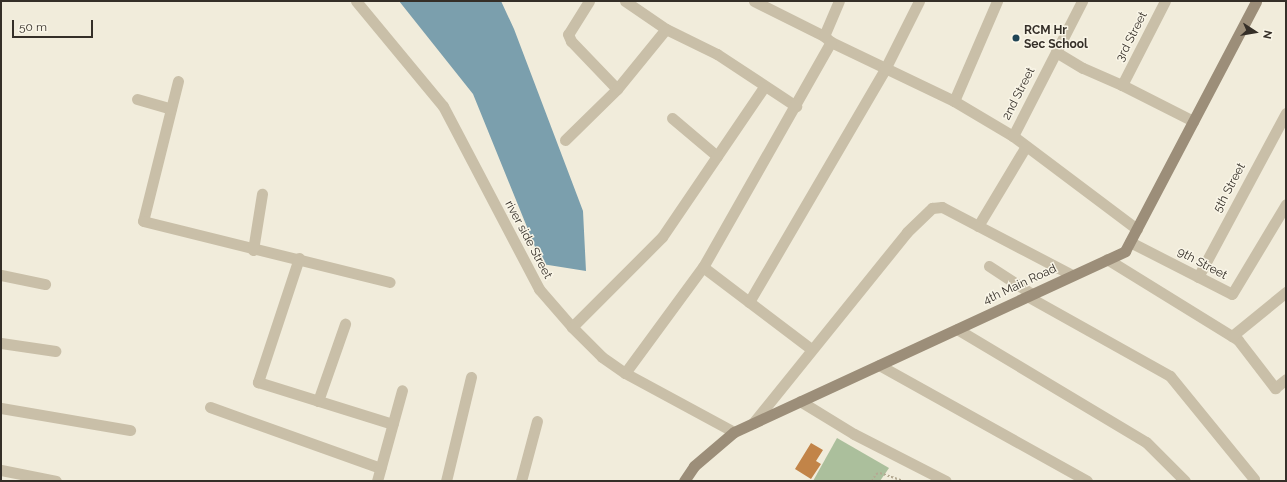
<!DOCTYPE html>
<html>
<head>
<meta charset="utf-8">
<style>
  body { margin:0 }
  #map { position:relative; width:1287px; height:482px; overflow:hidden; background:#f1ecdb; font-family:Raleway,sans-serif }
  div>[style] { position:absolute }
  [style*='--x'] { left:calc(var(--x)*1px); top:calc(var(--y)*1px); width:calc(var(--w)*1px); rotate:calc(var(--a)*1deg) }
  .green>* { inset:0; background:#abbf9c }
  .water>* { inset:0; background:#7b9fad }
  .building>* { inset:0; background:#c28448 }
  .path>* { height:2px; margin-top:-1px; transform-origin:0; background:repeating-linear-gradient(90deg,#b4a992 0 2px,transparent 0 4px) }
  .minor>* { height:11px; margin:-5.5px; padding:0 5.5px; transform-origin:5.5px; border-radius:5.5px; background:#c9bfa8 }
  .tertiary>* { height:11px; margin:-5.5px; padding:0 5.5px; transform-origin:5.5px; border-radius:5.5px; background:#c9bfa8 }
  .secondary>* { height:11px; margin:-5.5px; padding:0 5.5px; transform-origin:5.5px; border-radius:5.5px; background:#9c8e79 }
  .dots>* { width:11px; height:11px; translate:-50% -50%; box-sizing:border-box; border:2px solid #f9f5e7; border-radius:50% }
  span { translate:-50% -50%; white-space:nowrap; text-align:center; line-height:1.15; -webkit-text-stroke:3px #f9f5e7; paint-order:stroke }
  .poi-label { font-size:12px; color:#352f28; font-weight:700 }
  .left { translate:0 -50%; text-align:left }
  .street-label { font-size:12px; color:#352f28 }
  .frame { position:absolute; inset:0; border:2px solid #352f28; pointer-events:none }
  .north { position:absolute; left:1235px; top:12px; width:40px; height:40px; -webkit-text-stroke:3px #f9f5e7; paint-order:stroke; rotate:102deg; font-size:11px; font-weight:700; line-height:16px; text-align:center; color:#352f28 }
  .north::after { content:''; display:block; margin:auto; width:14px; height:18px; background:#352f28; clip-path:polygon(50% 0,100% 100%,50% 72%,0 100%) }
  .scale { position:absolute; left:12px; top:20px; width:81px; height:18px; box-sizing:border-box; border:2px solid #352f28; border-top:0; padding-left:5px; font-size:12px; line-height:14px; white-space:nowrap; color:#352f28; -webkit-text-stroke:3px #f9f5e7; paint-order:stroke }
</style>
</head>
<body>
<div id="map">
  <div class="green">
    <i style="clip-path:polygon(837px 438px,889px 468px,880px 481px,813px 481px)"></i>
  </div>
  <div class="water">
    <i style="clip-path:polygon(399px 1px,501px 1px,514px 29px,583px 211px,586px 271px,542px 264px,473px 94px)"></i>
  </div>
  <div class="building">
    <i style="clip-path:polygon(811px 443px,823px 450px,816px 461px,821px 464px,811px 479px,795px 469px)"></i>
  </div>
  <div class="path">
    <i style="--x:872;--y:481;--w:8;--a:-60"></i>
    <i style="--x:876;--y:474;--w:4;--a:-14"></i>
    <i style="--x:880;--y:473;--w:24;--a:19"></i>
  </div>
  <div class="minor">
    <i style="--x:356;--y:1;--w:136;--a:50.4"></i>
    <i style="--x:443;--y:106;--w:207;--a:62.3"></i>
    <i style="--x:539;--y:289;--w:50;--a:49"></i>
    <i style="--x:572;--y:327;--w:42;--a:45"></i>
    <i style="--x:602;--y:357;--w:28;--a:35"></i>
    <i style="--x:625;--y:373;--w:124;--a:28.4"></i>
    <i style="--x:589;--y:1;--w:39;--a:122"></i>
    <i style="--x:568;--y:34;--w:8;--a:67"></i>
    <i style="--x:571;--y:41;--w:66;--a:46.2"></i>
    <i style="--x:625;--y:1;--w:50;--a:34.3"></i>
    <i style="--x:666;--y:29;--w:57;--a:26.1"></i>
    <i style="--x:717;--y:54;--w:95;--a:33.4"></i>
    <i style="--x:754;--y:1;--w:78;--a:26.6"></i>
    <i style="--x:824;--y:36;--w:9;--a:41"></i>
    <i style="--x:831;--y:42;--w:136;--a:25.6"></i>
    <i style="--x:954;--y:101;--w:69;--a:30.7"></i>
    <i style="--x:1013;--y:136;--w:155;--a:36.9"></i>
    <i style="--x:824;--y:36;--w:38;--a:-67"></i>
    <i style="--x:1056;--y:52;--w:31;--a:31"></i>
    <i style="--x:1083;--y:68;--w:43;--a:23.6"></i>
    <i style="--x:1122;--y:85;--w:80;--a:26.9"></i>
    <i style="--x:178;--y:81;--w:144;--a:104"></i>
    <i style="--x:143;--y:221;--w:254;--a:13.9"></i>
    <i style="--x:1122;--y:85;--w:94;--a:-62.9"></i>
    <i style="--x:137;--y:99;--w:35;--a:16"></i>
    <i style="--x:954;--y:101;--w:109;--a:-66.7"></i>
    <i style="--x:672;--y:118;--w:59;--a:40.2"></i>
    <i style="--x:1013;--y:136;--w:152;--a:-62.9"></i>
    <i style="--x:565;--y:140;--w:73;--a:-44.4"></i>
    <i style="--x:617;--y:89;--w:77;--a:-50.8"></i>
    <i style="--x:978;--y:226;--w:93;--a:-59"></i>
    <i style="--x:253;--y:250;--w:57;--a:-80.9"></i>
    <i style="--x:299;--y:258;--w:131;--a:108.3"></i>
    <i style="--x:258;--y:382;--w:141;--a:17.3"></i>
    <i style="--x:1107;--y:259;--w:154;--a:31.7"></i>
    <i style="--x:1238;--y:340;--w:61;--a:52.4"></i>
    <i style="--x:1275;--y:388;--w:14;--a:-39"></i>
    <i style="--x:989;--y:266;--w:51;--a:33.1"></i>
    <i style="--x:703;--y:267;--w:136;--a:37.2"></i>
    <i style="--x:1;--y:275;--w:45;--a:11.6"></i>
    <i style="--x:1198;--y:277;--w:186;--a:-61.8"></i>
    <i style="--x:1027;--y:296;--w:164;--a:29.2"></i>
    <i style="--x:1170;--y:376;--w:133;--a:50.8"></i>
    <i style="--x:749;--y:302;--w:270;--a:-59.7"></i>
    <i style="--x:885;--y:69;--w:76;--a:-63.4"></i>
    <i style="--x:572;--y:327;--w:127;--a:-45"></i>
    <i style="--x:662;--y:237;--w:181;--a:-55.8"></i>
    <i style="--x:957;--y:329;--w:220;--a:30.9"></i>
    <i style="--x:1146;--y:442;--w:55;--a:45"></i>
    <i style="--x:1232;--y:336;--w:70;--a:-39.2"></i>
    <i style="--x:1;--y:343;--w:55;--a:8.4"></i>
    <i style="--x:879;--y:365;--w:238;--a:29.1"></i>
    <i style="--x:625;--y:373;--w:132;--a:-53.7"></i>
    <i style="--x:703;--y:267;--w:259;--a:-60.4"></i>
    <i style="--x:318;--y:401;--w:82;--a:-70.7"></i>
    <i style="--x:800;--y:401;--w:63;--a:31.4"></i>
    <i style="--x:854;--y:434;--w:103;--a:27.1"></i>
    <i style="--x:210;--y:407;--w:181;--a:19.7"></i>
    <i style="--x:1;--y:408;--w:131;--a:9.7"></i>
    <i style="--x:753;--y:423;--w:245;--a:-51.1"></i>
    <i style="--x:907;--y:232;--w:35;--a:-44"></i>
    <i style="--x:932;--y:208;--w:10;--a:-6"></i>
    <i style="--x:942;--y:207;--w:147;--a:27.6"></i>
    <i style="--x:1;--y:470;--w:56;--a:11.3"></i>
    <i style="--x:377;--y:481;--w:94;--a:-74.6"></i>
    <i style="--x:446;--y:481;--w:107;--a:-76.5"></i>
    <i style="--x:521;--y:481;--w:62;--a:-75.1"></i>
  </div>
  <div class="tertiary">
    <i style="--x:1130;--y:242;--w:114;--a:27"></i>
    <i style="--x:1232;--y:294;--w:105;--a:-59"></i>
  </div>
  <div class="secondary">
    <i style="--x:684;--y:481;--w:18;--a:-56"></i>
    <i style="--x:694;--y:466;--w:52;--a:-40.4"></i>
    <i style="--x:734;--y:432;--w:431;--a:-24.8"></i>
    <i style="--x:1125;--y:251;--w:282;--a:-62.3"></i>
  </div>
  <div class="dots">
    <i style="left:1016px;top:38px;background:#1f4455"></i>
  </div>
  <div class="poi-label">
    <span class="left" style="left:1024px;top:38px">RCM Hr<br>Sec School</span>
  </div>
  <div class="street-label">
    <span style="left:1132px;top:37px;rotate:-63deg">3rd Street</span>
    <span style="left:1019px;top:94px;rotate:-63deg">2nd Street</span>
    <span style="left:1230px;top:188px;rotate:-62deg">5th Street</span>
    <span style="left:528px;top:240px;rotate:62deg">river side Street</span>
    <span style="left:1202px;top:264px;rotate:28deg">9th Street</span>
    <span style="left:1020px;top:285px;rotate:-25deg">4th Main Road</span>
  </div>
  <div class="frame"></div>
  <div class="north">N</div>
  <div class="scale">50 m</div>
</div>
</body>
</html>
